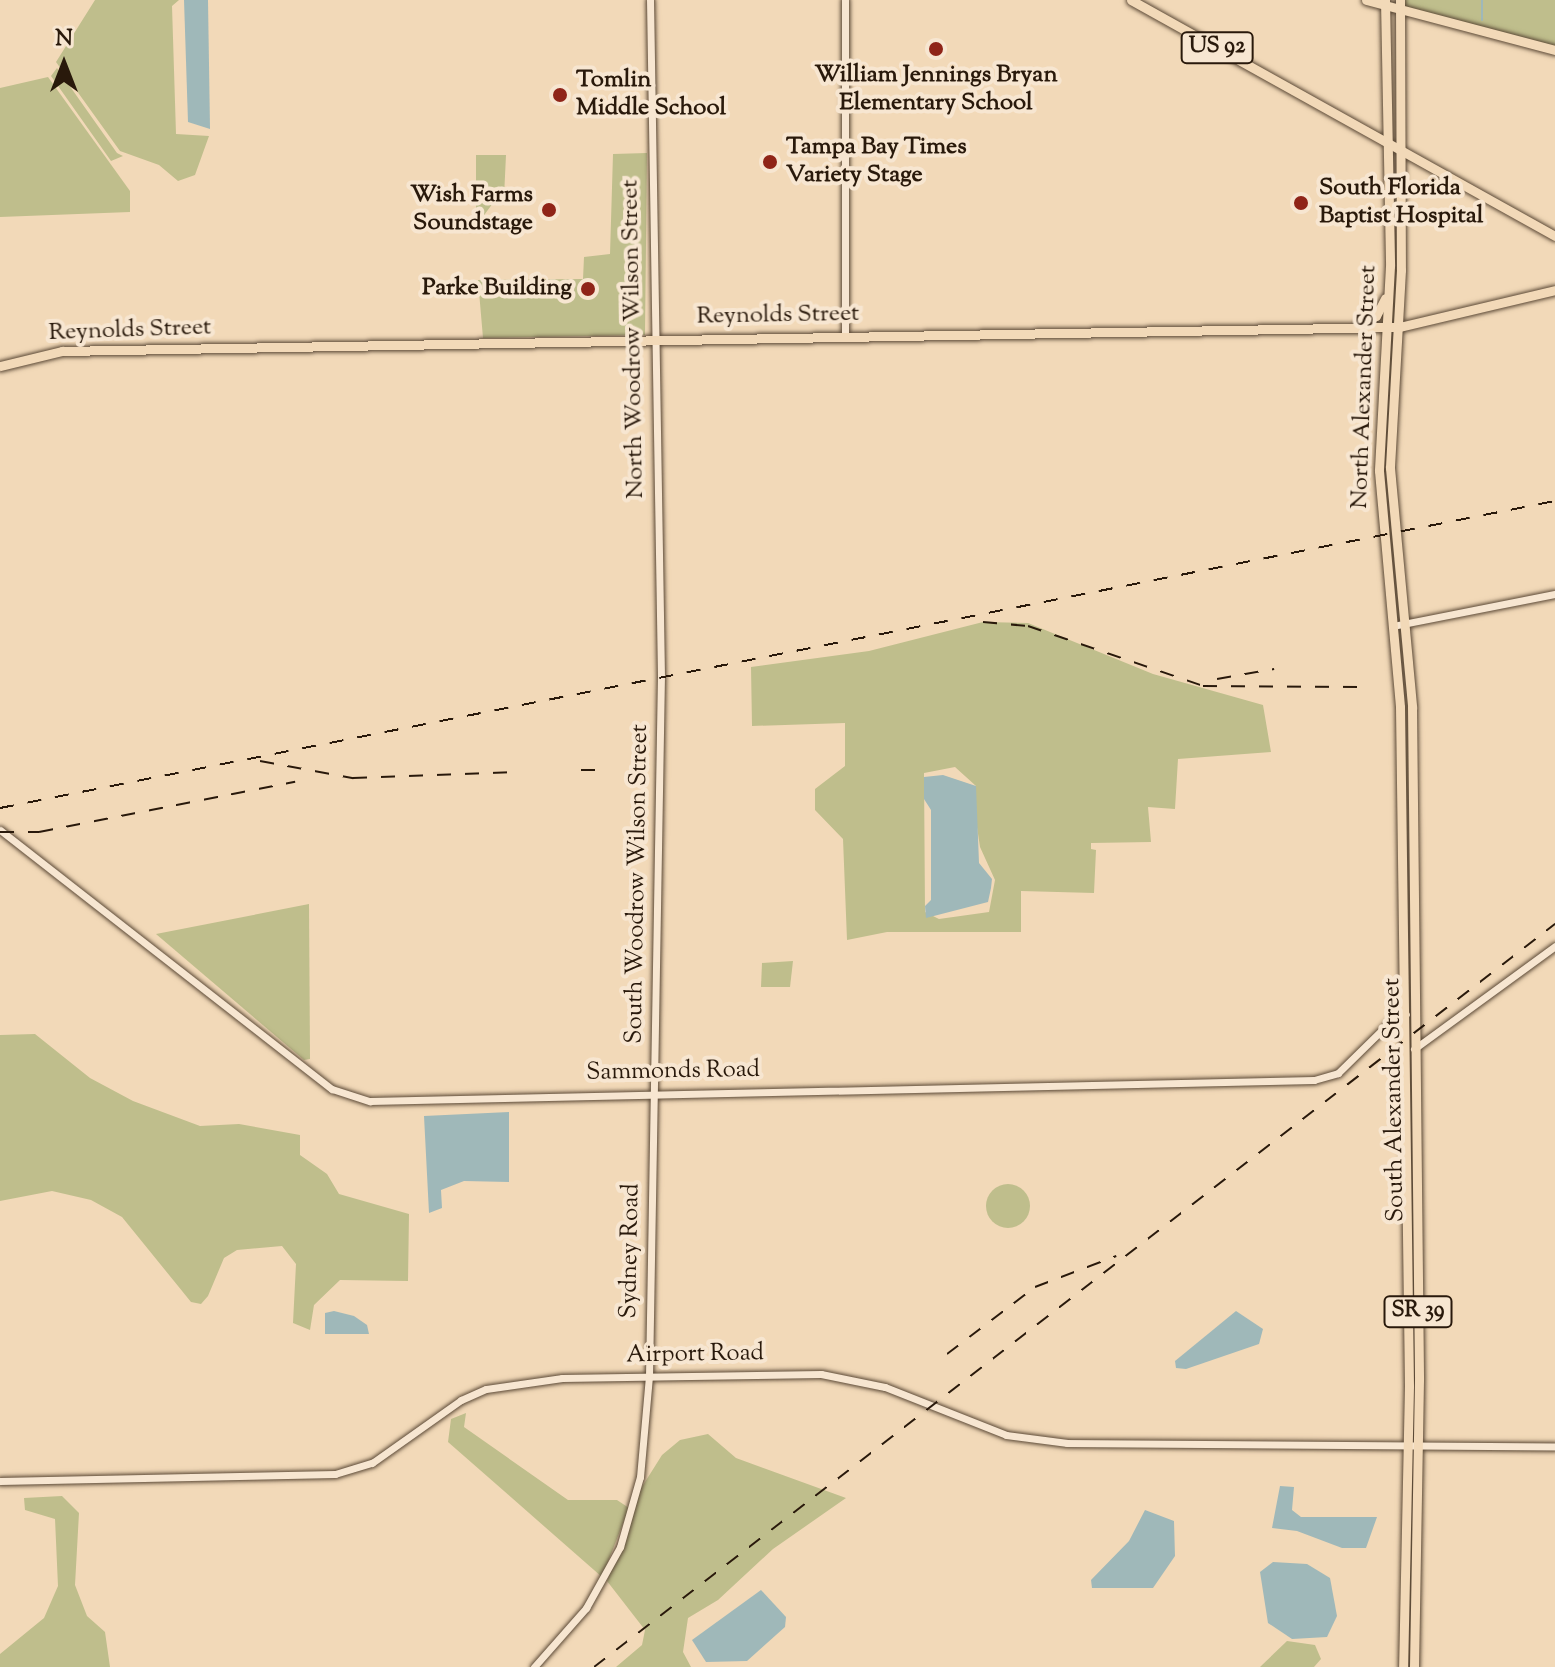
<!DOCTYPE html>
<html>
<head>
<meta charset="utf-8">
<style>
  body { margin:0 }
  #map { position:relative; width:1555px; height:1667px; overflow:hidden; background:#f2d9b8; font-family:"Sorts Mill Goudy",serif }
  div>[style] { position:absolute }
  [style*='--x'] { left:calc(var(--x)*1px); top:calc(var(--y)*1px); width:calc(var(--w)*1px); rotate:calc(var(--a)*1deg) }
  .green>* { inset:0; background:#bfbe8c }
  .round { border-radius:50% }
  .water>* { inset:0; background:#9fb8b9 }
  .stream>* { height:2px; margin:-1px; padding:0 1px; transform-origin:1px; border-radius:1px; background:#9fb8b9 }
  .roads { filter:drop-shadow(0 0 2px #5b4936) drop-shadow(0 0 2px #5b4936) }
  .minor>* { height:7px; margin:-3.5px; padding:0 3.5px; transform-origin:3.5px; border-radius:3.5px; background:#f7e6d1 }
  .major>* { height:9px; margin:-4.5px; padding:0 4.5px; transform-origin:4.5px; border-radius:4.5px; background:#f2d9b8 }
  .rail>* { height:2px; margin-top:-1px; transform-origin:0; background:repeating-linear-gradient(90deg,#29190b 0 14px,transparent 0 28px) }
  .dots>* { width:22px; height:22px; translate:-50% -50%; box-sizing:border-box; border:4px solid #f7e6d1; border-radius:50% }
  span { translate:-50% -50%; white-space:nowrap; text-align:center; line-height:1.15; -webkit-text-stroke:8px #f7e6d1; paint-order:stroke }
  .shield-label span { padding:2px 6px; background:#f7e6d1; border:2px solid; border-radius:6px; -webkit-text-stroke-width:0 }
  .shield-label { font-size:22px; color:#29190b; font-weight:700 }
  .poi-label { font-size:24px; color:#29190b; font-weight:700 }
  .left { translate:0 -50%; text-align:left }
  .right { translate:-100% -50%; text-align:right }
  .street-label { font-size:24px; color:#29190b }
  .north { position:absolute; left:24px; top:24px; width:80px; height:80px; -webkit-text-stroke:6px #f7e6d1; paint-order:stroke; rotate:0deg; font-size:22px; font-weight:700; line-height:32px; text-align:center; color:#29190b }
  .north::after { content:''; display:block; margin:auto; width:28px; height:36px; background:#29190b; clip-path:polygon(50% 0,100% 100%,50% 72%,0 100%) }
</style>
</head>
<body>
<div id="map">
  <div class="green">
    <i style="clip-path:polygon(95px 0,179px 0,172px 6px,176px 134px,209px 136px,195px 175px,178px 181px,159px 165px,120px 151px,56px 62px)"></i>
    <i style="clip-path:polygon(1403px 0,1555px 0,1555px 46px,1403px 7px)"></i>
    <i style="clip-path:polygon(57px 68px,117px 153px,123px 156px,111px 161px,51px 76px)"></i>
    <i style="clip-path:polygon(48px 77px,130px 191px,130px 212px,0 217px,0 88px)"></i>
    <i style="clip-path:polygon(647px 153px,645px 335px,483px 338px,478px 280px,583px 279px,584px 257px,610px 254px,613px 154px)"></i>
    <i style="clip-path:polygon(476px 155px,506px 155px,504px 197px,496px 199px,476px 226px)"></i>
    <i style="clip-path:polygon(evenodd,983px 622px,1028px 623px,1153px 674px,1263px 705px,1271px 752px,1178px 759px,1175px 809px,1148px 807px,1151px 842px,1091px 843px,1091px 849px,1096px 850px,1094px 893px,1021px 891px,1021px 932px,887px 932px,847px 940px,843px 839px,815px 810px,815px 789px,845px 766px,845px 723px,752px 726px,751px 667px,869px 651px,983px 622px,955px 767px,976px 786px,972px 794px,980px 847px,995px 880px,989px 912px,939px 919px,925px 912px,924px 773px,955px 767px)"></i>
    <i style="clip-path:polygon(309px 904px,310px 1059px,304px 1060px,156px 934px)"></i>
    <i style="clip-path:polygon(793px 961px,790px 987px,761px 987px,762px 963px)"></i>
    <i style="clip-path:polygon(35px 1034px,90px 1078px,133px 1101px,200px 1126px,239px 1124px,300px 1135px,300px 1155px,327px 1174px,339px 1194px,409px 1214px,408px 1281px,340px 1280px,314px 1305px,310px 1330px,293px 1323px,296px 1264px,282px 1246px,237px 1250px,224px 1258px,208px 1296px,201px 1304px,191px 1302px,122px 1217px,91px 1200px,52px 1191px,0 1201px,0 1035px)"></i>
    <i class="round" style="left:986px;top:1184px;width:44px;height:44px"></i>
    <i style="clip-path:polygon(466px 1413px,464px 1427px,568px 1500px,617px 1500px,629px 1508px,602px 1577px,448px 1442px,451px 1419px)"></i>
    <i style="clip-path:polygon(708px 1434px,736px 1458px,846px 1498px,773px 1549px,718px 1600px,688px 1618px,683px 1652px,691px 1667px,616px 1667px,642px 1645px,645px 1630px,607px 1581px,640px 1490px,662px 1455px,680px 1440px)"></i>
    <i style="clip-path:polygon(62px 1496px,79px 1513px,75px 1585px,87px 1616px,105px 1632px,110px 1667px,0 1667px,0 1654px,44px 1618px,58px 1586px,55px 1519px,25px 1510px,24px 1498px)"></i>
    <i style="clip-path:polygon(1287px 1641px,1315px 1645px,1321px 1659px,1314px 1667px,1260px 1667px)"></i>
  </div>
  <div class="water">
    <i style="clip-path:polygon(184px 0,208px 0,210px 129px,188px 122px)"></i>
    <i style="clip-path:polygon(943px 775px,976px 786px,979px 863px,992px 879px,991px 888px,988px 902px,926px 918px,925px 906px,931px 900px,931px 810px,924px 799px,924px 777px)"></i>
    <i style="clip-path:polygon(509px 1112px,509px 1182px,464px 1181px,441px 1190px,442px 1208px,429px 1213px,424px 1116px)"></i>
    <i style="clip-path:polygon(334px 1311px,354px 1316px,367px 1325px,369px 1334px,325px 1334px,325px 1313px)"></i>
    <i style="clip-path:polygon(1236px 1311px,1263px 1329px,1259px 1344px,1186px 1369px,1176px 1368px,1175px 1361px)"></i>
    <i style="clip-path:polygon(1280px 1486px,1294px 1487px,1292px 1510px,1301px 1517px,1377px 1517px,1366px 1548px,1342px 1548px,1297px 1531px,1272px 1528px)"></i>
    <i style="clip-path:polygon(1145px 1510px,1174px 1521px,1175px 1556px,1153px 1588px,1092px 1588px,1091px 1580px,1129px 1541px)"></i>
    <i style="clip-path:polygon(1273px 1562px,1307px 1564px,1330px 1578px,1337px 1616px,1327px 1637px,1292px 1639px,1268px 1623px,1260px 1572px)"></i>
    <i style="clip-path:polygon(761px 1590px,786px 1617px,785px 1627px,747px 1661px,706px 1662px,692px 1640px)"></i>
  </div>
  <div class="stream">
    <i style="--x:1482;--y:20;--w:20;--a:-90"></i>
  </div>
  <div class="roads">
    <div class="minor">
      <i style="--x:845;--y:0;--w:334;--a:90"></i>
      <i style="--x:1393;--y:626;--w:165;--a:-11.2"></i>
      <i style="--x:0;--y:830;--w:421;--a:38"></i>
      <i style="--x:332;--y:1089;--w:40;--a:18"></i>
      <i style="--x:370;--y:1101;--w:944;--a:-1.27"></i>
      <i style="--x:1314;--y:1080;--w:25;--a:-16"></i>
      <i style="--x:1338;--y:1073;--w:76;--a:-44.5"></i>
      <i style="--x:1392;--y:1020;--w:15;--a:-23"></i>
      <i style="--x:1414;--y:1049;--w:175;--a:-36.1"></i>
      <i style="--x:0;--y:1481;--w:335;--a:-1.2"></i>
      <i style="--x:335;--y:1474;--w:39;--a:-17"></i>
      <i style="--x:372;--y:1463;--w:109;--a:-35.3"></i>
      <i style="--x:461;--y:1400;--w:27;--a:-24"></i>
      <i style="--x:486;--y:1389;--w:77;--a:-8.2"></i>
      <i style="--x:562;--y:1378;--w:259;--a:-0.9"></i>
      <i style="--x:821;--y:1374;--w:65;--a:11.5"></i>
      <i style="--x:885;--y:1387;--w:130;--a:21.6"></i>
      <i style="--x:1006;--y:1435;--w:62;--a:7.5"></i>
      <i style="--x:1067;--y:1443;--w:488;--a:0.4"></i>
      <i style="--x:534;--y:1667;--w:79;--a:-48.6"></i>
      <i style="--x:586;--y:1608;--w:70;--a:-60.9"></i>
      <i style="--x:620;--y:1547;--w:73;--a:-74.1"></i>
      <i style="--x:640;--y:1477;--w:101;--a:-84.9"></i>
      <i style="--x:649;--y:1376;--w:699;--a:-89.02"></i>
      <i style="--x:661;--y:677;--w:677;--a:-90.93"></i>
    </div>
    <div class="major">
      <i style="--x:1131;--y:0;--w:485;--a:29.1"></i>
      <i style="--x:1366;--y:0;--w:196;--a:14.8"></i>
      <i style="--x:1385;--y:0;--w:266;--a:88.9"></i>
      <i style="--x:1390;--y:266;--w:205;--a:93.1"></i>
      <i style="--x:1379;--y:471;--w:237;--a:84.9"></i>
      <i style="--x:1400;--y:707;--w:679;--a:89.24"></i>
      <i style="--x:1409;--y:1386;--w:281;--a:91.2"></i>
      <i style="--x:1400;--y:0;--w:270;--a:89.8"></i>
      <i style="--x:1401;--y:270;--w:198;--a:93.2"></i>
      <i style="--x:1390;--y:468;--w:240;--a:84.7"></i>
      <i style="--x:1412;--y:707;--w:673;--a:89.4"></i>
      <i style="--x:1419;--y:1380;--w:287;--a:91"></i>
      <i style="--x:1358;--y:325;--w:20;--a:-27"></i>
      <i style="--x:1376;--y:316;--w:20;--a:-63"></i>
      <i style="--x:0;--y:366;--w:64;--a:-13.6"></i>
      <i style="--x:62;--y:351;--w:1337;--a:-1.03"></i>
      <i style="--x:1399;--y:327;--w:160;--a:-13.3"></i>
    </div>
  </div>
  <div class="rail">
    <i style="--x:983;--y:622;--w:45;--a:5.1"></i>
    <i style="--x:1028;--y:626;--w:185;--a:18.9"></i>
    <i style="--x:1203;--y:686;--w:158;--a:0.4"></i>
    <i style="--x:1217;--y:679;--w:58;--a:-10"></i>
    <i style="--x:260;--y:761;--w:95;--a:10.4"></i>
    <i style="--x:353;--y:778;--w:161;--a:-2.1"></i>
    <i style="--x:581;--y:770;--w:17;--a:0"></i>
    <i style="--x:0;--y:808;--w:1585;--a:-11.17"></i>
    <i style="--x:0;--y:832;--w:39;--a:0"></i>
    <i style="--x:39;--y:832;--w:261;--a:-11.1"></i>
    <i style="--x:947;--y:1354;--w:111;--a:-37.3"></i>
    <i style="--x:1035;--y:1287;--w:87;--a:-20.9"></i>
    <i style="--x:594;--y:1667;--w:1215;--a:-37.71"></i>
  </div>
  <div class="dots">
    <i style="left:936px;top:49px;background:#8f2418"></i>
    <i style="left:560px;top:95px;background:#8f2418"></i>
    <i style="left:770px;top:162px;background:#8f2418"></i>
    <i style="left:1301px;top:203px;background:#8f2418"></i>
    <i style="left:549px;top:210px;background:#8f2418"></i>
    <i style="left:588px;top:289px;background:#8f2418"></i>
  </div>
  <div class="shield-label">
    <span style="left:1217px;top:48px">US 92</span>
    <span style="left:1418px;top:1312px">SR 39</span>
  </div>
  <div class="poi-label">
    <span style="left:936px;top:90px">William Jennings Bryan<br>Elementary School</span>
    <span class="left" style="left:576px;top:95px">Tomlin<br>Middle School</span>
    <span class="left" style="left:786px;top:162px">Tampa Bay Times<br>Variety Stage</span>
    <span class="left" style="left:1319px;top:203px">South Florida<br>Baptist Hospital</span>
    <span class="right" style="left:533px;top:210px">Wish Farms<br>Soundstage</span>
    <span class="right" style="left:572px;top:289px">Parke Building</span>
  </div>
  <div class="street-label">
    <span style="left:778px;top:316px;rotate:-1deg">Reynolds Street</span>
    <span style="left:130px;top:331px;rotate:-2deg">Reynolds Street</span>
    <span style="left:634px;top:339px;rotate:-91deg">North Woodrow Wilson Street</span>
    <span style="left:1365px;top:387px;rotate:-88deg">North Alexander Street</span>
    <span style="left:638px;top:884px;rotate:-89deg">South Woodrow Wilson Street</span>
    <span style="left:673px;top:1072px;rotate:-1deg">Sammonds Road</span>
    <span style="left:1395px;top:1100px;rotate:-91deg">South Alexander Street</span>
    <span style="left:631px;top:1251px;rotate:-89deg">Sydney Road</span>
    <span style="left:695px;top:1355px;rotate:-1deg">Airport Road</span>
  </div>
  <div class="north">N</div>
</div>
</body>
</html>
